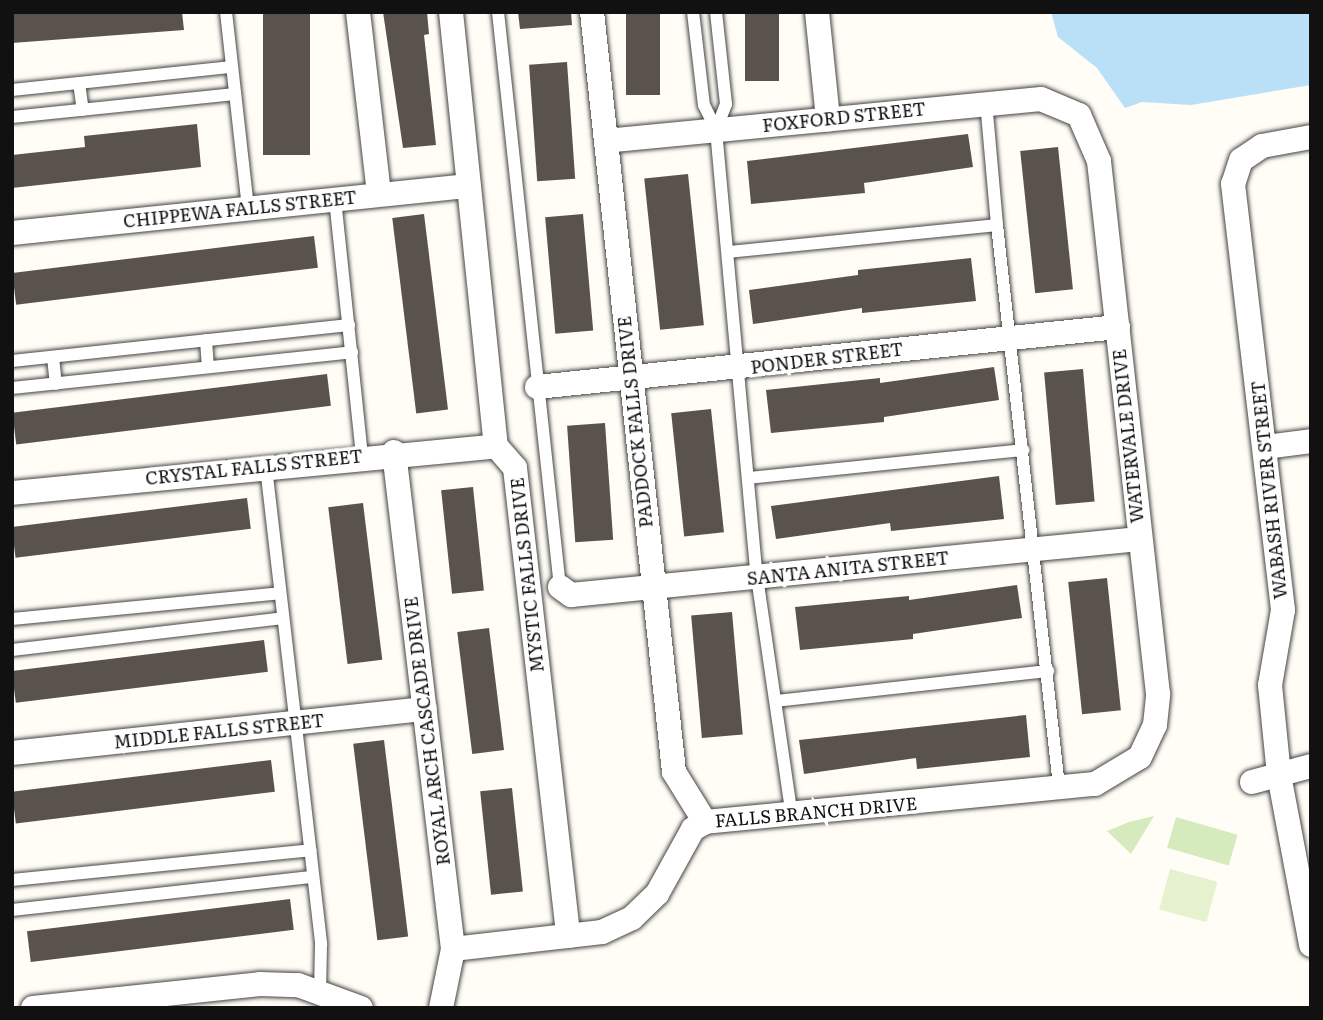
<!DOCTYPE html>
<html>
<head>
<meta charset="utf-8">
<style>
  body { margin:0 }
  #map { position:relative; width:1323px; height:1020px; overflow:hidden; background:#fffdf5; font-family:Literata,serif }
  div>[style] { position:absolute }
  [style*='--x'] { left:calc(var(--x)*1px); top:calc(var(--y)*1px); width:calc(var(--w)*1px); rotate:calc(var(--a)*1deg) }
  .green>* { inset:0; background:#d5ebbd; transform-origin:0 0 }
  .pitch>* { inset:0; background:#e6f2cf; transform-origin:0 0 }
  .water>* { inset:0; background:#b9e0f7 }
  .building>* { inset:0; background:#5a524d; transform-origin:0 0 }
  .roads { filter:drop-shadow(0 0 2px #444) drop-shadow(0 0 2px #444) }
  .lane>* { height:12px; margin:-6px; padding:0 6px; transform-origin:6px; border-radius:6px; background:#fff }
  .street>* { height:24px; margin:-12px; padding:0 12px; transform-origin:12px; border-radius:12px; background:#fff }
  span { translate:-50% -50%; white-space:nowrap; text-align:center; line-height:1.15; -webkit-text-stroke:7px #fff; paint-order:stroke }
  .street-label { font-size:18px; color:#111 }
  .frame { position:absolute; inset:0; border:14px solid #111; pointer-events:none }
</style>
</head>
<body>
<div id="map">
  <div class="green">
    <i style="clip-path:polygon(1154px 816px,1131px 854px,1107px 831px,1129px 822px)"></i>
    <i style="left:1176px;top:817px;width:64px;height:32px;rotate:16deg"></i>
  </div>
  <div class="pitch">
    <i style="left:1170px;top:869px;width:49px;height:42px;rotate:15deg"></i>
  </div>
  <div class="water">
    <i style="clip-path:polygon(1051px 12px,1311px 12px,1311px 85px,1191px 105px,1142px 102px,1125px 108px,1097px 68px,1058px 37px)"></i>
  </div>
  <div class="building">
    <i style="clip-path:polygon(12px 12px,182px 12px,184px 30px,12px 43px)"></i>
    <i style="left:263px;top:12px;width:47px;height:143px"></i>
    <i style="clip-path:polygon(383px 12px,427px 12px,429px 34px,424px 35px,436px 145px,403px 148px)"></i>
    <i style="clip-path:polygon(518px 12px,571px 12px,572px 25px,520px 29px)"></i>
    <i style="left:626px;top:12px;width:34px;height:83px"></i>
    <i style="left:745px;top:12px;width:34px;height:69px"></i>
    <i style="left:567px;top:62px;width:117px;height:38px;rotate:86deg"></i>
    <i style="clip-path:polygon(197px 124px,201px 167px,12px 188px,12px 155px,85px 147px,84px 136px)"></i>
    <i style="clip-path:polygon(968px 134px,973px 167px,864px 183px,865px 193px,751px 204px,747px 161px)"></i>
    <i style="left:1058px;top:147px;width:143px;height:38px;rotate:84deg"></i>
    <i style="left:688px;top:174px;width:152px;height:44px;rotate:84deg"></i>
    <i style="left:424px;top:214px;width:197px;height:32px;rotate:83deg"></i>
    <i style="left:583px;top:214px;width:117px;height:38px;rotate:85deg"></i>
    <i style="left:314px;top:236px;width:32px;height:304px;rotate:83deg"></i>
    <i style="clip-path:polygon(971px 258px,976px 301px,862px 313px,862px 308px,753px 324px,749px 290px,858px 275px,858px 270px)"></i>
    <i style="clip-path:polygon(994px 367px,999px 400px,884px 417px,884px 422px,771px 433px,766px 390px,880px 378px,880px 383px)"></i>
    <i style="left:1083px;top:369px;width:133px;height:39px;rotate:85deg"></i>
    <i style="left:327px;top:374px;width:32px;height:317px;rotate:83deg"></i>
    <i style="left:711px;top:409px;width:124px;height:40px;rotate:84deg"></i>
    <i style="left:605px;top:423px;width:117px;height:38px;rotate:86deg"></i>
    <i style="clip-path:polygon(999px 476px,1004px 519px,891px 531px,890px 523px,776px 539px,771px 506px)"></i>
    <i style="left:473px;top:487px;width:104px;height:32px;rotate:84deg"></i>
    <i style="left:247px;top:498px;width:31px;height:237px;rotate:83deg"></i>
    <i style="left:363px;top:503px;width:158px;height:35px;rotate:83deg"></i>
    <i style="left:1107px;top:578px;width:133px;height:39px;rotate:84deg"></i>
    <i style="clip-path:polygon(1017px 585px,1022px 618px,913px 634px,913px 639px,800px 650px,795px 607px,909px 596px,909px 600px)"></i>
    <i style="left:732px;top:612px;width:123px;height:41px;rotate:85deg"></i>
    <i style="left:489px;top:628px;width:123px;height:32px;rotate:83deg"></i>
    <i style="left:264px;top:640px;width:32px;height:254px;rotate:83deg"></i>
    <i style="clip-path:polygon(1026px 715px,1030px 757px,917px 769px,916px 758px,804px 774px,799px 740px)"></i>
    <i style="left:384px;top:740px;width:198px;height:31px;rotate:83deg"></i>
    <i style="left:271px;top:760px;width:32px;height:261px;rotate:83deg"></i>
    <i style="left:512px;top:788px;width:104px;height:32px;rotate:84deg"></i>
    <i style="left:290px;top:899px;width:31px;height:265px;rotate:83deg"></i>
  </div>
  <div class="roads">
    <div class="lane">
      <i style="--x:226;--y:12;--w:197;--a:83.6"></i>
      <i style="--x:498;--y:12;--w:578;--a:83.85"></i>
      <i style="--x:693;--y:12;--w:94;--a:83.3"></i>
      <i style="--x:704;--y:105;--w:28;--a:64"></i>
      <i style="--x:716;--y:130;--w:449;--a:84.8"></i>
      <i style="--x:757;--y:577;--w:242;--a:81.7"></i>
      <i style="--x:716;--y:12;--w:93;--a:83.8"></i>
      <i style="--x:726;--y:104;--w:28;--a:111"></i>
      <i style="--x:79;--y:83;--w:27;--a:82"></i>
      <i style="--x:12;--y:90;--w:221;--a:-6"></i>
      <i style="--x:12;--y:117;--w:224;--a:-5.9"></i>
      <i style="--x:335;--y:199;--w:258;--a:84"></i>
      <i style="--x:997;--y:225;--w:565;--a:83.7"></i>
      <i style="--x:728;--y:252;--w:270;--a:-5.7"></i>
      <i style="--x:997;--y:225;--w:123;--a:-95.1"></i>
      <i style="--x:206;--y:340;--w:27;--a:86"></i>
      <i style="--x:53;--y:357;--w:27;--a:84"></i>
      <i style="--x:12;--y:361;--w:339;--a:-6.1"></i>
      <i style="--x:12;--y:388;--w:342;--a:-6"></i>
      <i style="--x:266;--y:467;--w:481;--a:83.4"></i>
      <i style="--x:321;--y:945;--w:47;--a:91.2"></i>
      <i style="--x:748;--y:478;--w:277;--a:-5.8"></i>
      <i style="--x:12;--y:619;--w:269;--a:-5.5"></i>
      <i style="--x:12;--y:650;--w:273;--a:-6.7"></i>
      <i style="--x:776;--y:701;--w:274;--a:-6.3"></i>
      <i style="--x:12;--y:880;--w:300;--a:-5.7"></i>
      <i style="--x:12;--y:910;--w:303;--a:-6.3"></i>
    </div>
    <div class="street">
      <i style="--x:358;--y:12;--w:183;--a:83.4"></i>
      <i style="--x:451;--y:12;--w:436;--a:84.1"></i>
      <i style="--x:496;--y:446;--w:29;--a:49"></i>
      <i style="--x:515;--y:468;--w:471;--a:83.5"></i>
      <i style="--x:592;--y:12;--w:764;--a:83.84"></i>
      <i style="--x:674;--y:772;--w:59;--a:58.2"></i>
      <i style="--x:817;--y:12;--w:108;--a:84.1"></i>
      <i style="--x:1311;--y:137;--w:50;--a:169.6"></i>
      <i style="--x:1262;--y:146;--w:25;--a:146"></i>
      <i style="--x:1241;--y:160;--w:25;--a:108"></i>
      <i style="--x:1233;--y:184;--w:429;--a:83.3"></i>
      <i style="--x:1283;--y:610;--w:76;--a:99.8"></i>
      <i style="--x:1270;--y:685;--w:90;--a:84.3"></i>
      <i style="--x:1279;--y:775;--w:173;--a:79.3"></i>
      <i style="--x:12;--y:233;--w:459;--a:-5.9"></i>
      <i style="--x:537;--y:387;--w:584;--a:-5.9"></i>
      <i style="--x:1265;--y:447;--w:46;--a:-7.4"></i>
      <i style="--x:394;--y:452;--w:500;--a:83.23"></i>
      <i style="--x:453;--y:949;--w:60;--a:101.5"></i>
      <i style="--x:12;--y:493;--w:486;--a:-5.5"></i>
      <i style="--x:560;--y:587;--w:14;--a:36"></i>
      <i style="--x:571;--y:595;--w:571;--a:-5.63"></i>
      <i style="--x:12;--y:753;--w:415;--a:-6.1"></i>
      <i style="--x:1252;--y:782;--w:61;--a:-15.2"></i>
      <i style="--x:453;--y:949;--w:150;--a:-6.5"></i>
      <i style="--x:602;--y:932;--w:33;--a:-25"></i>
      <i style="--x:632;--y:918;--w:35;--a:-44"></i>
      <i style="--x:657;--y:894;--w:74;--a:-61"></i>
      <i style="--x:693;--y:829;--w:14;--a:-30"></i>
      <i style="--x:705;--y:822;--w:392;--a:-5.6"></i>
      <i style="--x:1095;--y:784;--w:52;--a:-31"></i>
      <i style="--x:1140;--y:757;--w:35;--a:-65"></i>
      <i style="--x:1155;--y:725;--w:31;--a:-84"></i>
      <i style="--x:1158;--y:694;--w:536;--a:-96.32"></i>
      <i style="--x:1099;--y:161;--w:50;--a:-113.5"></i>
      <i style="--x:1079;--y:115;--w:41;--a:-157.2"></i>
      <i style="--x:1041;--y:99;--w:437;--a:174.5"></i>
      <i style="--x:33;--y:1008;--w:228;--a:-6"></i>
      <i style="--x:260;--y:984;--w:38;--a:2"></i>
      <i style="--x:298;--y:985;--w:67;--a:20.1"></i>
    </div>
  </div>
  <div class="street-label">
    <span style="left:844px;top:117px;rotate:-6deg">FOXFORD STREET</span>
    <span style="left:240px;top:209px;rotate:-6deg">CHIPPEWA FALLS STREET</span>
    <span style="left:827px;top:358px;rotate:-7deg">PONDER STREET</span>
    <span style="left:635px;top:422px;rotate:-96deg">PADDOCK FALLS DRIVE</span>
    <span style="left:1128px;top:436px;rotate:-96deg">WATERVALE DRIVE</span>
    <span style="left:254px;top:467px;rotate:-6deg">CRYSTAL FALLS STREET</span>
    <span style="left:1269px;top:490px;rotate:-96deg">WABASH RIVER STREET</span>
    <span style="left:848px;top:568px;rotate:-6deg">SANTA ANITA STREET</span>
    <span style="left:527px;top:575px;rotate:-96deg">MYSTIC FALLS DRIVE</span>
    <span style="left:219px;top:731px;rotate:-6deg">MIDDLE FALLS STREET</span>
    <span style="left:427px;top:731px;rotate:-97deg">ROYAL ARCH CASCADE DRIVE</span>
    <span style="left:816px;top:812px;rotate:-5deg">FALLS BRANCH DRIVE</span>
  </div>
  <div class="frame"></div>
</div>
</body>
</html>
